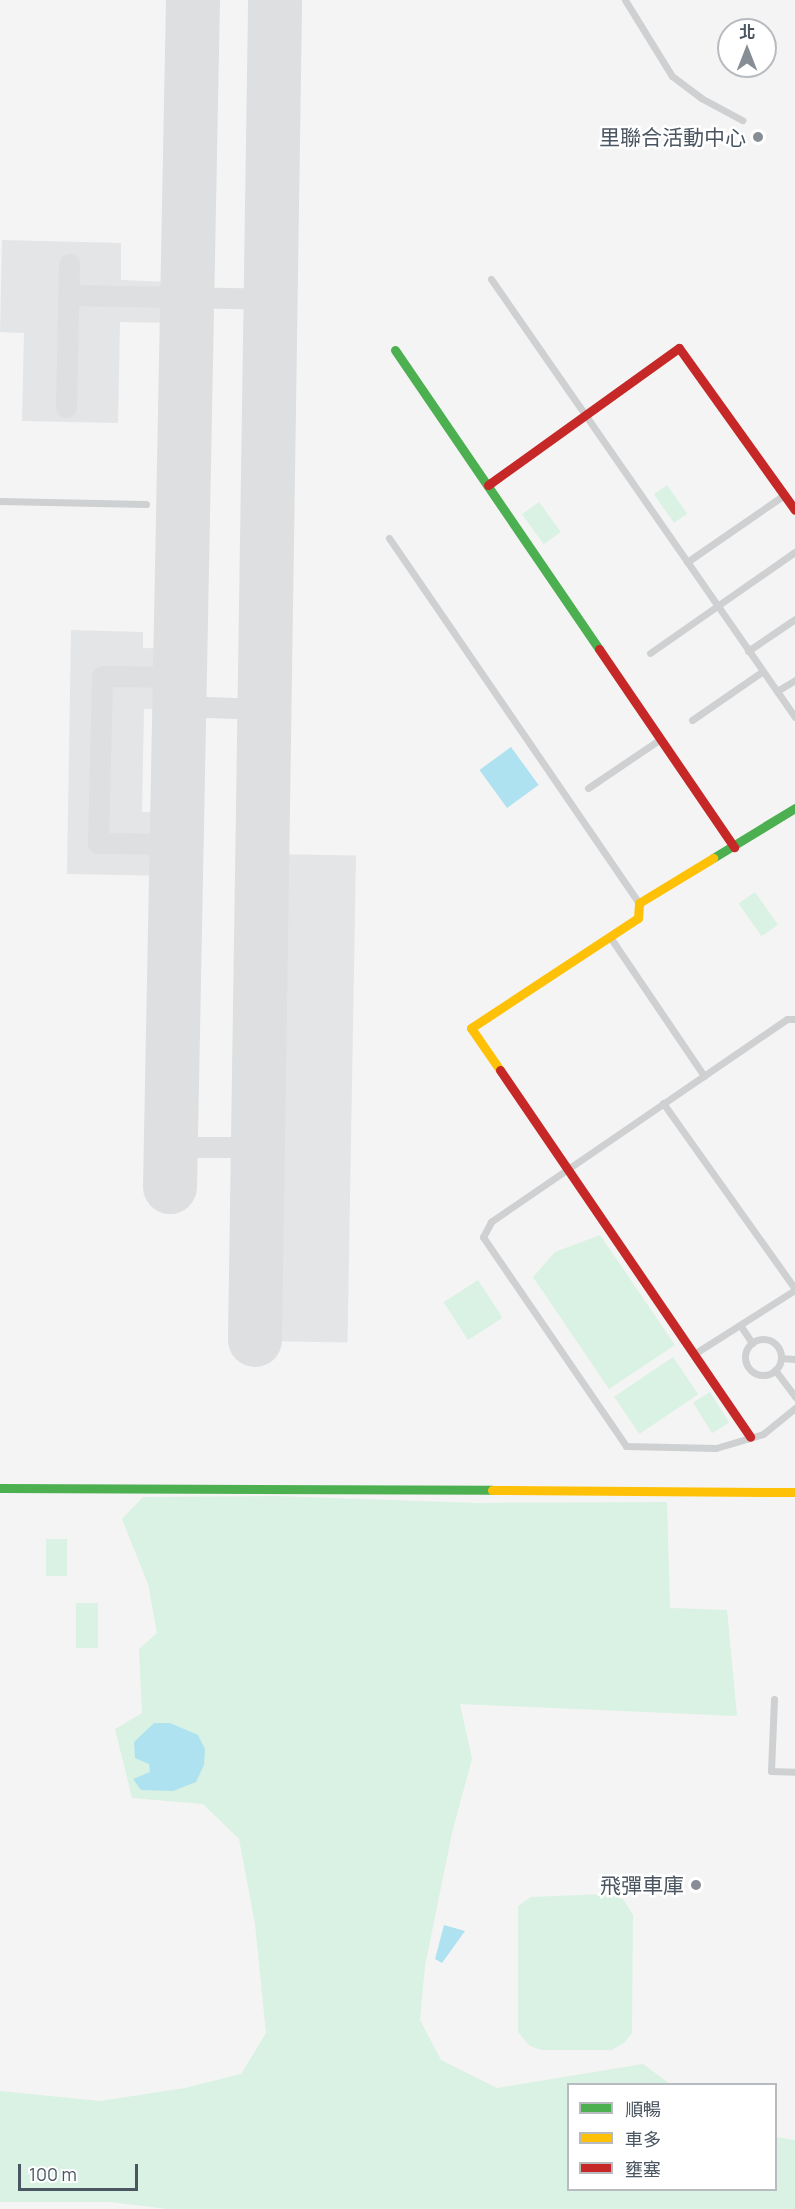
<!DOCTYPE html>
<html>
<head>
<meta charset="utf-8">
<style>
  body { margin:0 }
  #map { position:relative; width:795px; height:2209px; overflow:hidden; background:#f4f4f4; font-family:Manrope,"Noto Sans TC",sans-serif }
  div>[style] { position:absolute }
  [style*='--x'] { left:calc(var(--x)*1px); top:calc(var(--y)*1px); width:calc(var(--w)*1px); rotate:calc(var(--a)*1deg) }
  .airport>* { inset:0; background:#e4e5e7; transform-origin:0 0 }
  .green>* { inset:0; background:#d9f2e3; transform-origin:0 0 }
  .water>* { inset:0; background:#aee2f0; transform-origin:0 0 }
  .taxiway>* { height:21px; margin:-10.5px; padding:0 10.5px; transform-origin:10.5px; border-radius:10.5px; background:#dedfe0 }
  .runway>* { height:54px; margin:-27px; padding:0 27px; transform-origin:27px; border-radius:27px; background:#dedfe0 }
  .street>* { height:7px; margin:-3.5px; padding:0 3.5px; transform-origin:3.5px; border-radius:3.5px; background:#ced0d2 }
  .street>.ring { margin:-3.5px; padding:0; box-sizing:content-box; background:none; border:7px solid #ced0d2; border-radius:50% }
  .fast>* { height:9px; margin:-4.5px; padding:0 4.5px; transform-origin:4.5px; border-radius:4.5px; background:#4caf50 }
  .slow>* { height:9px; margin:-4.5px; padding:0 4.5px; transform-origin:4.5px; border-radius:4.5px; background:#ffc107 }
  .jam>* { height:9px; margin:-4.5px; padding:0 4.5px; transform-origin:4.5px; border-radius:4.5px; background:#c62828 }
  .dots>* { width:16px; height:16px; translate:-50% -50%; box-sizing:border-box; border:3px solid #fff; border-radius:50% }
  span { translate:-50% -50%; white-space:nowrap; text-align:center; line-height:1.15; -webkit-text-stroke:5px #fff; paint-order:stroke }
  .poi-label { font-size:21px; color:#4a5661 }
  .right { translate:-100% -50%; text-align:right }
  .legend { position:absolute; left:567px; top:2083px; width:210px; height:108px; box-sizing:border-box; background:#fff; border:2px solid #b7bbc0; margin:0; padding:8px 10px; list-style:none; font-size:18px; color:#4a5661 }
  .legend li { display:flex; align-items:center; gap:12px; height:30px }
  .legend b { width:30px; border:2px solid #b7bbc0 }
  .north { position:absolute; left:717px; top:18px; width:60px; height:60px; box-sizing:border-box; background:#fff; border:2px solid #b7bbc0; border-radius:50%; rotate:0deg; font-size:16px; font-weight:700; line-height:24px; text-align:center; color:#4a5661 }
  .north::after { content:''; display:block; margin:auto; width:21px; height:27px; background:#868d94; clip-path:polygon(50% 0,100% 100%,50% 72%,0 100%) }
  .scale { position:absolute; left:18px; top:2164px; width:120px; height:27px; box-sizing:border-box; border:3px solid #4a5661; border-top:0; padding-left:8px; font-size:18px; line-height:21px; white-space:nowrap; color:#4a5661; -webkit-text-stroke:4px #fff; paint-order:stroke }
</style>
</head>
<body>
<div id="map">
  <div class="airport">
    <i style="clip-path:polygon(2px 240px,121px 243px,121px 280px,171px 282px,170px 323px,120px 322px,118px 423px,22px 421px,24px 333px,0 332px)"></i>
    <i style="clip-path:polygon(71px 630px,143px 632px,143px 648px,180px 649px,179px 709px,144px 709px,142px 812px,177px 813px,176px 876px,67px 874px)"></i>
    <i style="left:271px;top:854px;width:85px;height:487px;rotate:1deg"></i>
  </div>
  <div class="green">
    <i style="left:667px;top:485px;width:35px;height:16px;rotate:55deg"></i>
    <i style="left:539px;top:502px;width:37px;height:21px;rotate:54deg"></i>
    <i style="left:755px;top:892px;width:40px;height:20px;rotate:55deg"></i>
    <i style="clip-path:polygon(600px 1235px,675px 1345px,609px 1389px,533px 1277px,555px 1252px)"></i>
    <i style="left:478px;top:1280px;width:45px;height:41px;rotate:57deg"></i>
    <i style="left:673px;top:1357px;width:45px;height:71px;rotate:56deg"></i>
    <i style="left:710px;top:1392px;width:36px;height:20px;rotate:58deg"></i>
    <i style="clip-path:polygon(275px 1496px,476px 1503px,667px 1502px,670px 1608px,727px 1610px,737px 1716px,460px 1704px,472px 1759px,452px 1833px,425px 1966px,420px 2020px,441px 2060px,497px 2088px,643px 2064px,670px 2084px,568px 2084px,568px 2190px,776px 2190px,776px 2137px,795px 2140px,795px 2209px,168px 2209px,110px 2202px,0 2202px,0 2091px,100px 2101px,185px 2088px,241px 2074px,266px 2033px,255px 1924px,239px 1839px,203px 1804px,132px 1798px,115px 1729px,142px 1713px,139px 1649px,157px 1633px,148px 1584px,122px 1519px,143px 1497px)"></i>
    <i style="left:46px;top:1539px;width:21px;height:37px"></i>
    <i style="left:76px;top:1603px;width:22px;height:45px"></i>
    <i style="clip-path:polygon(607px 1894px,623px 1899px,633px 1915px,632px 2033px,624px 2043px,611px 2050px,541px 2050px,530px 2046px,518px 2032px,518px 1906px,531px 1897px)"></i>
  </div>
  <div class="water">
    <i style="left:511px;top:747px;width:47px;height:39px;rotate:54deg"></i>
    <i style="clip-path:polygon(154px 1723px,170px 1723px,198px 1735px,205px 1749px,204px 1765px,196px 1782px,173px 1791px,141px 1790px,133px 1779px,150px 1772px,149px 1764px,135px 1758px,134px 1742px)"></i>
    <i style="clip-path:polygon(444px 1925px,465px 1931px,442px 1963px,435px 1959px)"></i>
  </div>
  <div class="taxiway">
    <i style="--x:69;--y:295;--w:202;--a:1.1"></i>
    <i style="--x:66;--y:407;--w:143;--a:-88.8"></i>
    <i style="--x:179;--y:706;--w:86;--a:2"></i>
    <i style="--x:177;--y:844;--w:79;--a:-179.3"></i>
    <i style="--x:98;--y:843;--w:167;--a:-88.6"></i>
    <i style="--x:102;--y:676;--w:78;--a:0.7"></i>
    <i style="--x:171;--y:1147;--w:87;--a:0"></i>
  </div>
  <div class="runway">
    <i style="--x:170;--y:1187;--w:1187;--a:-88.89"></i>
    <i style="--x:255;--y:1340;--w:1340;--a:-89.14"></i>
  </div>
  <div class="street">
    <i style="--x:625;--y:0;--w:89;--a:58.3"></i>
    <i style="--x:672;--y:76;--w:36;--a:37"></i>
    <i style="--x:701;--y:98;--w:47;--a:28.2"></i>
    <i style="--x:491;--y:279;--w:533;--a:55.24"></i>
    <i style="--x:0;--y:501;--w:146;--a:1.2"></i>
    <i style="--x:389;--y:538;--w:442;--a:55.6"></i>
    <i style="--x:687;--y:562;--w:118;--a:-34.6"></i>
    <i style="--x:748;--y:651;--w:57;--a:-34.2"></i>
    <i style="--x:650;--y:653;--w:177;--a:-34.9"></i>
    <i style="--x:777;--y:691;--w:21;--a:-31"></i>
    <i style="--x:692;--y:720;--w:86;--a:-34.6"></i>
    <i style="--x:588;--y:788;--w:86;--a:-34.1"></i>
    <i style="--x:610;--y:937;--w:168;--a:55.9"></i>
    <i style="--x:795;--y:1019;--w:8;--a:180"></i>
    <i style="--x:787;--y:1019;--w:359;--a:145.6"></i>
    <i style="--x:491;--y:1222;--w:17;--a:118"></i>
    <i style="--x:483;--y:1237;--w:253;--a:55.6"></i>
    <i style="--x:626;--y:1446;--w:90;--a:1.3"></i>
    <i style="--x:716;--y:1448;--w:49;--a:-16.6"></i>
    <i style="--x:763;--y:1434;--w:41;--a:-39.1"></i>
    <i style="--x:663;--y:1103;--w:228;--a:54.6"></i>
    <i style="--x:740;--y:1325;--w:22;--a:56"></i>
    <i class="ring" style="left:745px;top:1339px;width:29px;height:29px"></i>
    <i style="--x:694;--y:1354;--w:120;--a:-32.4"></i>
    <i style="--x:781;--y:1358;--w:14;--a:4"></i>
    <i style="--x:775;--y:1370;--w:34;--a:53"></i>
    <i style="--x:774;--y:1699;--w:72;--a:92.4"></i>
    <i style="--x:771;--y:1771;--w:24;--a:2"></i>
  </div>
  <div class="fast">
    <i style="--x:395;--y:350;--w:362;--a:55.7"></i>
    <i style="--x:713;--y:858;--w:96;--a:-31.4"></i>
    <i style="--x:0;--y:1488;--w:492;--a:0.2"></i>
  </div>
  <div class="slow">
    <i style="--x:500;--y:1070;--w:51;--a:-124.6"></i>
    <i style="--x:471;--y:1028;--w:200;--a:-33.4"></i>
    <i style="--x:638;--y:918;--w:15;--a:-86"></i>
    <i style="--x:639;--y:903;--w:87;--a:-31.3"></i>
    <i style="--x:492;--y:1490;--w:303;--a:0.4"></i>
  </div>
  <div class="jam">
    <i style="--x:488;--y:485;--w:235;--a:-35.7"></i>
    <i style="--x:679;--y:348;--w:199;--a:54.4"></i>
    <i style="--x:599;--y:649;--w:240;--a:55.7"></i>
    <i style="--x:500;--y:1070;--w:444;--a:55.7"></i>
  </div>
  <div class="dots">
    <i style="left:758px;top:137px;background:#868d94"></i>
    <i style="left:696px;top:1885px;background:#868d94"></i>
  </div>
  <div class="poi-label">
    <span class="right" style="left:746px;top:137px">里聯合活動中心</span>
    <span class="right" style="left:684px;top:1885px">飛彈車庫</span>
  </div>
  <ul class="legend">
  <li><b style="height:8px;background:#4caf50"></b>順暢</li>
  <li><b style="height:8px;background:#ffc107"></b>車多</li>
  <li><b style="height:8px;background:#c62828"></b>壅塞</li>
  </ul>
  <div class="north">北</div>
  <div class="scale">100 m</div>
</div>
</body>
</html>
